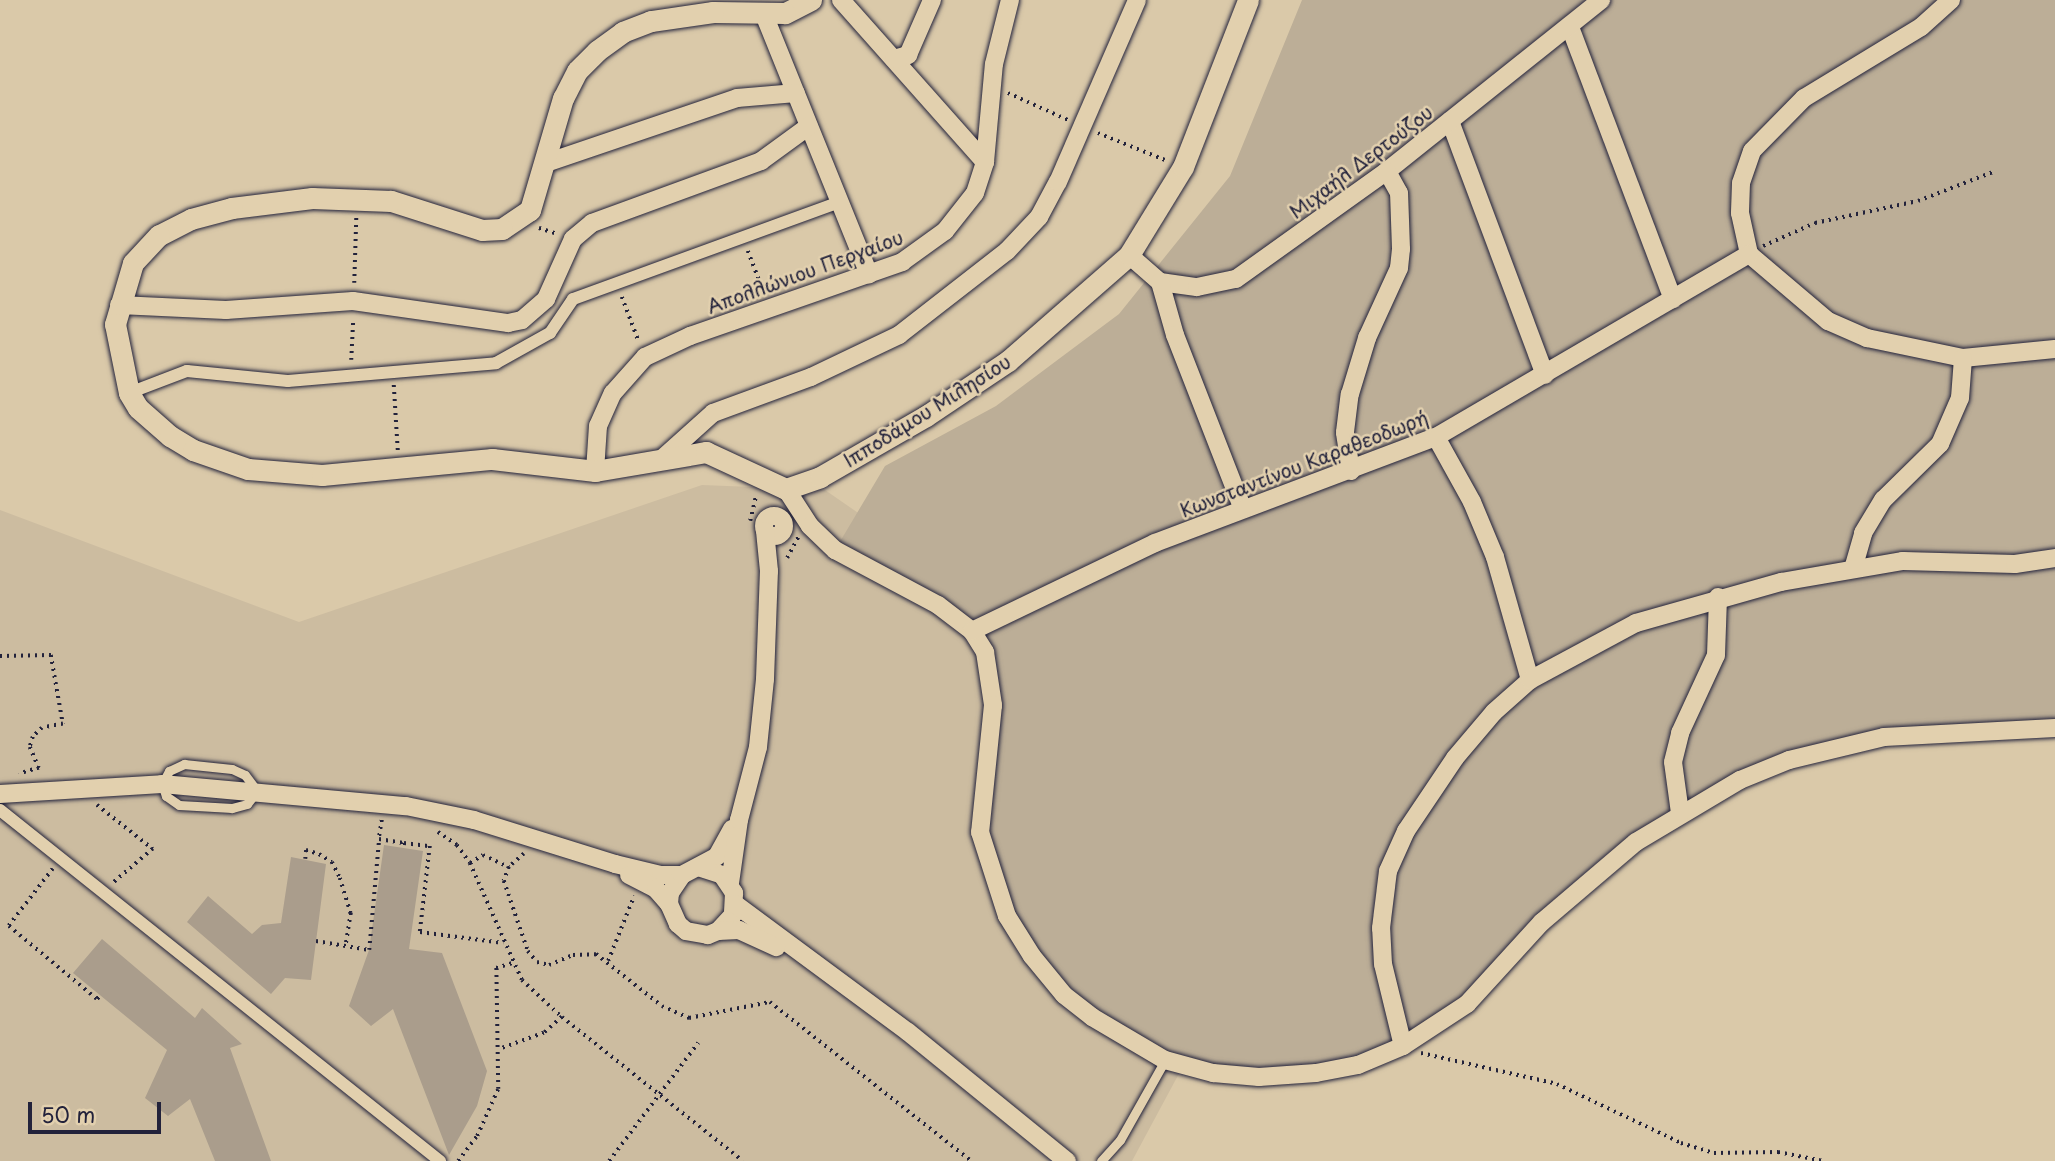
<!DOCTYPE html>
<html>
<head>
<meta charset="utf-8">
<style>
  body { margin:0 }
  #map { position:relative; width:2055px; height:1161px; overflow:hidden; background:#dac9a9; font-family:"Playpen Sans",sans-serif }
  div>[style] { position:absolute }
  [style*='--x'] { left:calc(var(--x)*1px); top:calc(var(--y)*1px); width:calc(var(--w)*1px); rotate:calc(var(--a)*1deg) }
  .built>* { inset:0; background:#ccbca0 }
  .green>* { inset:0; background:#bcae97 }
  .building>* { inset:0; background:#aa9d8c }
  .path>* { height:3.5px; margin-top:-1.75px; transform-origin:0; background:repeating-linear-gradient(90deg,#22223b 0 2px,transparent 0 7px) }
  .roads { filter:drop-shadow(0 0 2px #22223b) drop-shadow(0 0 2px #22223b) }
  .service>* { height:9px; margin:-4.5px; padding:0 4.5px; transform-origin:4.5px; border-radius:4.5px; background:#e2d0ae }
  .pedestrian>* { height:12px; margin:-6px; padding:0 6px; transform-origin:6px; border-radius:6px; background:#e2d0ae }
  .minor>* { height:18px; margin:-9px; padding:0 9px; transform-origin:9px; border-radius:9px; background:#e2d0ae }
  .minor>.ring { margin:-9px; padding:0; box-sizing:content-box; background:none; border:18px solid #e2d0ae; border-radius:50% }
  .tertiary>* { height:21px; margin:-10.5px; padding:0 10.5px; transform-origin:10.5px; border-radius:10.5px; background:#e2d0ae }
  span { translate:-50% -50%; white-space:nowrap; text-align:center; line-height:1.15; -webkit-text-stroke:5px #e2d0ae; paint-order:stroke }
  .street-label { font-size:19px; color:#22223b }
  .scale { position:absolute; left:28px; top:1102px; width:133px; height:32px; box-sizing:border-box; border:4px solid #22223b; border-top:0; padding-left:9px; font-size:21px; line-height:24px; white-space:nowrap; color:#22223b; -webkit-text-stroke:5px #e2d0ae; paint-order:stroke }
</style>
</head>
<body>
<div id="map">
  <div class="built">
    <i style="clip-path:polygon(702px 485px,825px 490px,1039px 638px,1204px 1027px,1132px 1161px,0 1161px,0 510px,299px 622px)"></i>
  </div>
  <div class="green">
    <i style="clip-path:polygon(1302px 0,2055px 0,2055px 728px,1959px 732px,1789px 760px,1636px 842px,1490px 982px,1358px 1065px,1213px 1073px,1122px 1036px,1032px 956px,980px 832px,992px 733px,972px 631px,835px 550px,885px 466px,996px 406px,1119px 314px,1230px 176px)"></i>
  </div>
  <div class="building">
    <i style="clip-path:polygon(384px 845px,423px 851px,409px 949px,442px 953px,487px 1071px,477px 1106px,449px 1155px,393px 1009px,371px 1026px,349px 1006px,369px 950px)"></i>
    <i style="clip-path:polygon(291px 857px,326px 864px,311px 980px,285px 978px,271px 994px,187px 922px,208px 896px,252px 934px,262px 925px,281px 923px)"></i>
    <i style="clip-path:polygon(102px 939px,195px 1018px,202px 1008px,242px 1044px,230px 1048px,271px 1161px,215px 1161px,190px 1099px,168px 1116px,145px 1098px,167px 1050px,73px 973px)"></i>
  </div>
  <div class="path">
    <i style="--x:1008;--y:93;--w:66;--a:24.2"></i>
    <i style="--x:1098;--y:133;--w:72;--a:21.9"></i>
    <i style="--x:539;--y:228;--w:20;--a:18"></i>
    <i style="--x:1763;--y:246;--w:57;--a:-23.9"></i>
    <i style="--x:1815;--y:223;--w:105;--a:-12.1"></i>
    <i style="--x:1918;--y:201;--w:80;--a:-21.1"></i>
    <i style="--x:748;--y:251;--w:45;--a:69.1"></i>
    <i style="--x:354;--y:283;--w:65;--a:-88.2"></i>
    <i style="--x:622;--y:297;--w:48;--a:69.3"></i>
    <i style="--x:351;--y:360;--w:41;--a:-87.2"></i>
    <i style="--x:394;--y:385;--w:66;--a:86.5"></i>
    <i style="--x:750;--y:521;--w:27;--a:-77"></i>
    <i style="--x:787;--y:558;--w:24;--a:-62"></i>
    <i style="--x:0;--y:656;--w:51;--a:-1.1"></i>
    <i style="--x:51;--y:655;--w:70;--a:80.1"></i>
    <i style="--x:63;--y:724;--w:21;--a:169"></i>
    <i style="--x:42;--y:728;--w:13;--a:135"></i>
    <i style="--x:33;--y:737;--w:10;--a:107"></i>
    <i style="--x:30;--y:747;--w:23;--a:67"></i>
    <i style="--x:39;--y:768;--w:21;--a:163"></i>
    <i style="--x:97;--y:805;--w:71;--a:38.2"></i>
    <i style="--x:153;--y:849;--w:54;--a:139.5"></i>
    <i style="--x:382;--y:820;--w:19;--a:99"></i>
    <i style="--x:379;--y:839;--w:25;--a:9"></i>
    <i style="--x:404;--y:843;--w:5;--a:101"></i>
    <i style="--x:438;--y:832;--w:23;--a:34"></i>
    <i style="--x:457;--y:845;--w:22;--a:54"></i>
    <i style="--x:470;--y:863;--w:128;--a:66"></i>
    <i style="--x:522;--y:980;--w:54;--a:42.8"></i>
    <i style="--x:562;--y:1017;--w:24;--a:138"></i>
    <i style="--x:544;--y:1033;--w:47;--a:160"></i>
    <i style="--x:404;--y:843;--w:26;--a:7"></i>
    <i style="--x:430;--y:846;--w:87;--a:96.6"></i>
    <i style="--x:420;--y:932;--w:84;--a:7.5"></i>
    <i style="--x:524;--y:854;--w:20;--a:139"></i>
    <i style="--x:509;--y:867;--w:15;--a:110"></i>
    <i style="--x:504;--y:881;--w:74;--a:71.1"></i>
    <i style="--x:528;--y:951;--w:14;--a:51"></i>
    <i style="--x:537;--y:962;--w:12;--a:14"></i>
    <i style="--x:549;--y:965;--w:26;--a:-23"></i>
    <i style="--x:573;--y:955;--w:23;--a:-2"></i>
    <i style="--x:596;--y:954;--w:84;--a:38.2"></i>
    <i style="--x:662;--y:1006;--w:30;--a:24"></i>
    <i style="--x:689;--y:1018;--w:83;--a:-11.2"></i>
    <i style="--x:770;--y:1002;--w:256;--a:38.3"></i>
    <i style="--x:305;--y:859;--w:9;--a:-84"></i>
    <i style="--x:306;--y:850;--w:14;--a:17"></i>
    <i style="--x:319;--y:854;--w:15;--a:32"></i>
    <i style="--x:332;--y:862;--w:18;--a:63"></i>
    <i style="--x:340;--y:878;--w:37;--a:73"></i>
    <i style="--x:351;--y:913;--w:33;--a:99"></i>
    <i style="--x:470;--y:863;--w:15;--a:-32"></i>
    <i style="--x:483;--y:855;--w:29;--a:25"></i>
    <i style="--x:53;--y:869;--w:72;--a:127.7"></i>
    <i style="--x:9;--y:926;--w:114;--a:39.7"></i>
    <i style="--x:97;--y:999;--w:6;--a:-45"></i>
    <i style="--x:316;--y:941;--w:54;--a:9.6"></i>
    <i style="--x:369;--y:950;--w:111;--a:-84.9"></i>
    <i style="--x:608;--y:961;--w:70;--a:-68.2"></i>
    <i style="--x:562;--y:1017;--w:231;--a:38.5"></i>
    <i style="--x:1421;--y:1053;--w:139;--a:12.8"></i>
    <i style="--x:1557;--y:1084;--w:137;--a:25.4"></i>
    <i style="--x:1681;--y:1143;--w:34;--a:17"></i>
    <i style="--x:1714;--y:1153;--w:64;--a:-0.9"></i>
    <i style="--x:1778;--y:1152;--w:46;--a:11.3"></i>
    <i style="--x:458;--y:1161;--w:31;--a:-53"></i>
    <i style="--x:477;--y:1136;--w:51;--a:-65.9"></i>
    <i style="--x:498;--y:1089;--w:121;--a:-90.9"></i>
    <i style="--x:496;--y:968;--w:17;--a:-17"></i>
    <i style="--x:609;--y:1161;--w:148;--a:-53"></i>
  </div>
  <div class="roads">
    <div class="service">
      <i style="--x:184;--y:764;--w:48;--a:5.9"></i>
      <i style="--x:232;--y:769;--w:14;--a:25"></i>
      <i style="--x:245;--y:775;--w:20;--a:53"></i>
      <i style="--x:257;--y:791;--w:16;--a:128"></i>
      <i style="--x:247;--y:804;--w:16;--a:165"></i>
      <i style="--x:232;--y:808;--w:53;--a:-176.8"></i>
      <i style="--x:179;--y:805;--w:16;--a:-145"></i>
      <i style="--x:166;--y:796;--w:13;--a:-108"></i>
      <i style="--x:162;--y:784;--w:15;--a:-62"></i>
      <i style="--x:169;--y:771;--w:17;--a:-25"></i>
      <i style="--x:1101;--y:1161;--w:28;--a:-48"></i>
      <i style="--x:1120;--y:1140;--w:92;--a:-60.6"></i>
    </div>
    <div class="pedestrian">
      <i style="--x:129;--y:393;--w:62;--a:-20.8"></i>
      <i style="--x:187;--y:371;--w:101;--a:5.7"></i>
      <i style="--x:288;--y:381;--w:209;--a:-4.9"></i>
      <i style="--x:496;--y:363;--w:62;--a:-29.1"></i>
      <i style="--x:550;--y:333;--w:41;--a:-55.9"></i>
      <i style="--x:573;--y:299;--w:284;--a:-20"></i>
      <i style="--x:0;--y:810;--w:563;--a:38.58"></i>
    </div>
    <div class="minor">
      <i style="--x:841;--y:0;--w:217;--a:48.4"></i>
      <i style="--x:1951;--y:0;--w:40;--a:138"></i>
      <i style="--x:1921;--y:27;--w:137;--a:148.7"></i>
      <i style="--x:1804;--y:98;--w:74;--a:134.5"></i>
      <i style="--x:1752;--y:151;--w:34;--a:109"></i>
      <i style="--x:1741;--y:183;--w:30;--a:92"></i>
      <i style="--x:1740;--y:213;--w:42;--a:77.6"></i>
      <i style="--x:1749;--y:254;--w:104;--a:40.3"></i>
      <i style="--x:1828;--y:321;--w:43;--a:23.6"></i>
      <i style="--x:1867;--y:338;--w:98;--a:11.8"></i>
      <i style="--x:1963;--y:358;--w:92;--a:-5.6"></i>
      <i style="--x:763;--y:12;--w:283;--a:68"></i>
      <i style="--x:1570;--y:27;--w:291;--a:69.3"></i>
      <i style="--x:894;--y:59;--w:15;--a:-16"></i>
      <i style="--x:908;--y:55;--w:60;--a:-66.4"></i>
      <i style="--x:1450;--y:121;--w:271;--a:69.5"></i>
      <i style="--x:546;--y:163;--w:202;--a:-18.8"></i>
      <i style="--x:737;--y:98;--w:59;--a:-4.8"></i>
      <i style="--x:1129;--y:255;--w:41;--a:41.1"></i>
      <i style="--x:1160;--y:282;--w:37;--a:8"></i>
      <i style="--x:1197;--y:287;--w:40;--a:-12"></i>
      <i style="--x:1236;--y:279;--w:186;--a:-35.6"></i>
      <i style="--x:1387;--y:171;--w:274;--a:-38.6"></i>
      <i style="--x:1160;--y:282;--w:55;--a:74.2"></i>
      <i style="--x:1175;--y:335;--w:187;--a:68.7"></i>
      <i style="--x:119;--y:305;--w:107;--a:2.7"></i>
      <i style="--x:226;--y:310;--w:127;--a:-4.1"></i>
      <i style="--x:353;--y:301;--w:157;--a:8.1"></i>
      <i style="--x:508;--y:323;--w:14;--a:-12"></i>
      <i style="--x:522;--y:320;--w:32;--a:-41"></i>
      <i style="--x:546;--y:299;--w:66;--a:-65.8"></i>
      <i style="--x:573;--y:239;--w:25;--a:-40"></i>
      <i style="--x:592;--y:223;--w:180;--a:-20.1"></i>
      <i style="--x:761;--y:161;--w:59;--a:-36.1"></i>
      <i style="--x:1436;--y:437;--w:74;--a:61"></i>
      <i style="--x:1472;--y:502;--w:60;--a:67.3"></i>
      <i style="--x:1495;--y:557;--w:128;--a:74.1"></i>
      <i style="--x:664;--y:457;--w:66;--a:-41.9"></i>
      <i style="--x:713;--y:413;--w:104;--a:-20.2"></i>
      <i style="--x:811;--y:377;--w:98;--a:-25.5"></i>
      <i style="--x:899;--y:335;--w:137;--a:-37.9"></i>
      <i style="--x:1007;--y:251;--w:47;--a:-46.7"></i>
      <i style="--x:1039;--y:217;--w:40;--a:-62"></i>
      <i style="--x:1058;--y:182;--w:198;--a:-66.5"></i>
      <i style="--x:595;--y:471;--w:45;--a:-86.2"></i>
      <i style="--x:598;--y:426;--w:36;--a:-66"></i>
      <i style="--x:613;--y:393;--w:48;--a:-48.4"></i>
      <i style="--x:645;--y:357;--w:50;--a:-25"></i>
      <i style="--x:690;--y:336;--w:225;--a:-19.2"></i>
      <i style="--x:902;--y:262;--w:53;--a:-35.8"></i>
      <i style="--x:945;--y:231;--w:48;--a:-51.7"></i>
      <i style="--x:975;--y:193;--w:33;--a:-72"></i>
      <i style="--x:985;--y:162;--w:98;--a:-84.8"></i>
      <i style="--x:994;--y:64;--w:66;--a:-76"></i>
      <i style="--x:1351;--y:471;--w:39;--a:-99"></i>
      <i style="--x:1345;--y:432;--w:38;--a:-83"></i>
      <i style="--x:1350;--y:394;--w:59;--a:-73.1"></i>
      <i style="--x:1367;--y:338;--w:77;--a:-65.4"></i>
      <i style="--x:1399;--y:268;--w:19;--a:-84"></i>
      <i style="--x:1401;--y:249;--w:56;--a:-92"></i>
      <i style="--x:1399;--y:193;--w:25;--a:-119"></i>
      <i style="--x:786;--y:489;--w:44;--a:57"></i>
      <i style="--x:810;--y:526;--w:35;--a:44"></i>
      <i style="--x:835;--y:550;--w:117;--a:28.1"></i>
      <i style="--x:938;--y:605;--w:43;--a:37.4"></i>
      <i style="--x:972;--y:631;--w:25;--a:58"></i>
      <i style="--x:985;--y:652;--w:54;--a:81.4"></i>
      <i style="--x:993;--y:705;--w:128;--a:95.8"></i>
      <i style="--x:980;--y:832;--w:88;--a:72.2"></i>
      <i style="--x:1007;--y:916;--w:47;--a:58"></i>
      <i style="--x:1032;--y:956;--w:50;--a:50.6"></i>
      <i style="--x:1064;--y:995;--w:36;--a:38"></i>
      <i style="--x:1092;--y:1017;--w:85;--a:30.5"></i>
      <i style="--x:1165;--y:1060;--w:50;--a:15.2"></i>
      <i style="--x:1213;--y:1073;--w:46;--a:5"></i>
      <i style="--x:1259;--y:1077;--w:57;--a:-4"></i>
      <i style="--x:1316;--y:1073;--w:43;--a:-10.8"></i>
      <i style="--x:1358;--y:1065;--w:49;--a:-22.9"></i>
      <i style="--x:1403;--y:1046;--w:77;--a:-33.3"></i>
      <i style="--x:1467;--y:1004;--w:111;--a:-47.6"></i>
      <i style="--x:1542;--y:922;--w:123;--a:-40.4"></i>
      <i style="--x:1636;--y:842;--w:121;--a:-30.8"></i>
      <i style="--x:1740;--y:780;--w:53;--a:-22.2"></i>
      <i style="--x:1789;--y:760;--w:98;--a:-13.6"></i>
      <i style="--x:1884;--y:737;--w:171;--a:-3"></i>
      <i class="ring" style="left:764px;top:516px;width:2px;height:2px"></i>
      <i style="--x:1853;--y:569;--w:37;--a:-74"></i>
      <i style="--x:1863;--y:533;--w:39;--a:-59"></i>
      <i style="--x:1883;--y:500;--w:80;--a:-44.5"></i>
      <i style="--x:1940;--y:444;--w:50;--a:-66.5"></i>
      <i style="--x:1960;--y:398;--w:40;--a:-85.7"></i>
      <i style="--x:972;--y:631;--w:203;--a:-25.7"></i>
      <i style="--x:1155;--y:543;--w:300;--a:-20.7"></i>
      <i style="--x:1436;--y:437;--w:363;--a:-30.3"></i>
      <i style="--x:0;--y:794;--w:162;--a:-3.5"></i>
      <i style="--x:162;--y:784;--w:245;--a:5.2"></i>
      <i style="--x:406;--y:806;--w:69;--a:11.6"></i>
      <i style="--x:474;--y:820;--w:148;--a:17.3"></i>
      <i style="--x:615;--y:864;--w:47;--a:13.4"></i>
      <i style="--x:661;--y:875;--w:21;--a:0"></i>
      <i style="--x:1680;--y:813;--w:51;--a:-97.8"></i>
      <i style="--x:1673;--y:762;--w:30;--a:-76"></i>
      <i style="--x:1680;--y:733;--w:86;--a:-65.2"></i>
      <i style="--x:1716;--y:655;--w:58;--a:-88"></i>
      <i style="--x:701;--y:868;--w:22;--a:18"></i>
      <i style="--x:722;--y:875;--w:22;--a:56"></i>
      <i style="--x:734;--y:893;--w:22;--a:93"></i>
      <i style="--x:733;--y:915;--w:22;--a:133"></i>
      <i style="--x:718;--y:931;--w:11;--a:158"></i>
      <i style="--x:708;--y:935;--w:22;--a:-170"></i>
      <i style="--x:686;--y:931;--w:11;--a:-139"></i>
      <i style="--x:678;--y:924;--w:22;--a:-114"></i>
      <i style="--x:669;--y:904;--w:11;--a:-85"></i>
      <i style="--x:670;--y:893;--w:22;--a:-56"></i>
      <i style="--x:682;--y:875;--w:40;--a:-28"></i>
      <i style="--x:717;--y:856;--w:31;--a:-61"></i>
      <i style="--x:629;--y:875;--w:30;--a:27"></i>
      <i style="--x:656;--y:889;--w:20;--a:49"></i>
      <i style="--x:730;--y:883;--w:64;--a:-81.9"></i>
      <i style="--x:739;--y:820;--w:75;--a:-75.4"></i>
      <i style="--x:758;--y:747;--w:68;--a:-84.1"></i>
      <i style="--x:765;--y:679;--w:108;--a:-87.9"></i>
      <i style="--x:769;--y:571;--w:40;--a:-95.7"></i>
      <i style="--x:735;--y:904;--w:215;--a:36.5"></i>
      <i style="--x:908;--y:1032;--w:205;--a:39.1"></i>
      <i style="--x:718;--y:931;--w:21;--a:-3"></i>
      <i style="--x:739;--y:930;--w:41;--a:24.7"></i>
      <i style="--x:1403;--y:1046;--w:84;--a:-103.7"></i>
      <i style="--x:1383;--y:964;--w:36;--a:-93"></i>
      <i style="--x:1381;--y:928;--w:57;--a:-83"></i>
      <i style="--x:1388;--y:871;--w:44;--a:-65.8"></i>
      <i style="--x:1406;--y:831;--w:88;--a:-56.1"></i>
      <i style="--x:1455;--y:758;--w:60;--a:-49.7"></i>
      <i style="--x:1494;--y:712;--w:48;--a:-41.6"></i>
      <i style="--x:1530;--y:680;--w:120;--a:-28.3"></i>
      <i style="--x:1636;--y:623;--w:151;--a:-15.8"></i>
      <i style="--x:1781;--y:582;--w:124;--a:-9.8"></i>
      <i style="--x:1903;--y:561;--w:112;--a:1.5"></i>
      <i style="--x:2015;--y:564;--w:40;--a:-8.5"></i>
    </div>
    <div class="tertiary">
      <i style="--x:811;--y:0;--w:29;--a:153"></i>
      <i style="--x:785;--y:13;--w:72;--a:-179.2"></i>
      <i style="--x:713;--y:12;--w:63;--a:171.7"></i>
      <i style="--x:651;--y:21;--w:30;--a:159"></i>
      <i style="--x:623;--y:32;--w:32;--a:144"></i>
      <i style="--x:597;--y:51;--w:28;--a:135"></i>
      <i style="--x:577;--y:71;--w:30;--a:117"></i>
      <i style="--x:563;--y:98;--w:117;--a:106.4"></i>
      <i style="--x:530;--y:210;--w:34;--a:146"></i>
      <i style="--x:502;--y:229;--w:20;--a:177"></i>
      <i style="--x:482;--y:230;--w:96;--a:-162.3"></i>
      <i style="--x:391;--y:201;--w:79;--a:-177.8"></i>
      <i style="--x:312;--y:198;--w:81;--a:172.9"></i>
      <i style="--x:232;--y:208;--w:42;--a:165"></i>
      <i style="--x:191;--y:219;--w:36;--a:153"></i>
      <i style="--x:159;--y:235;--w:38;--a:133"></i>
      <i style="--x:133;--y:263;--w:64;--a:106.4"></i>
      <i style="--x:115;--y:324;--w:70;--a:78.5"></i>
      <i style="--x:129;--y:393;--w:17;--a:59"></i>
      <i style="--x:138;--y:408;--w:43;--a:41.2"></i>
      <i style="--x:170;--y:436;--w:27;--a:31"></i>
      <i style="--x:193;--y:450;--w:58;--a:19.1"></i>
      <i style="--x:248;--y:469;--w:74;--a:4.6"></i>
      <i style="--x:322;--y:475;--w:171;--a:-5.4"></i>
      <i style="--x:492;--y:459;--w:104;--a:6.6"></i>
      <i style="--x:595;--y:471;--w:113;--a:-9.7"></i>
      <i style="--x:706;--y:452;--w:88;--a:24.8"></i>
      <i style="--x:786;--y:489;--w:36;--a:-19"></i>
      <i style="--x:820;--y:477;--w:122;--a:-29.9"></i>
      <i style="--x:926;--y:416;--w:99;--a:-33.9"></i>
      <i style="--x:1008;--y:361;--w:161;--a:-41.2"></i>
      <i style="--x:1129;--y:255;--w:103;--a:-58.5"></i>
      <i style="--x:1183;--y:167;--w:179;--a:-68.7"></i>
    </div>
  </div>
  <div class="street-label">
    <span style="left:1361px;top:162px;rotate:-37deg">Μιχαήλ Δερτούζου</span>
    <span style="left:805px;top:272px;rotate:-20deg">Απολλώνιου Περγαίου</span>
    <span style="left:927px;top:411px;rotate:-32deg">Ιπποδάμου Μιλησίου</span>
    <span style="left:1304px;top:464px;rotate:-21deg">Κωνσταντίνου Καραθεοδωρή</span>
  </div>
  <div class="scale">50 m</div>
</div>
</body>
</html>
